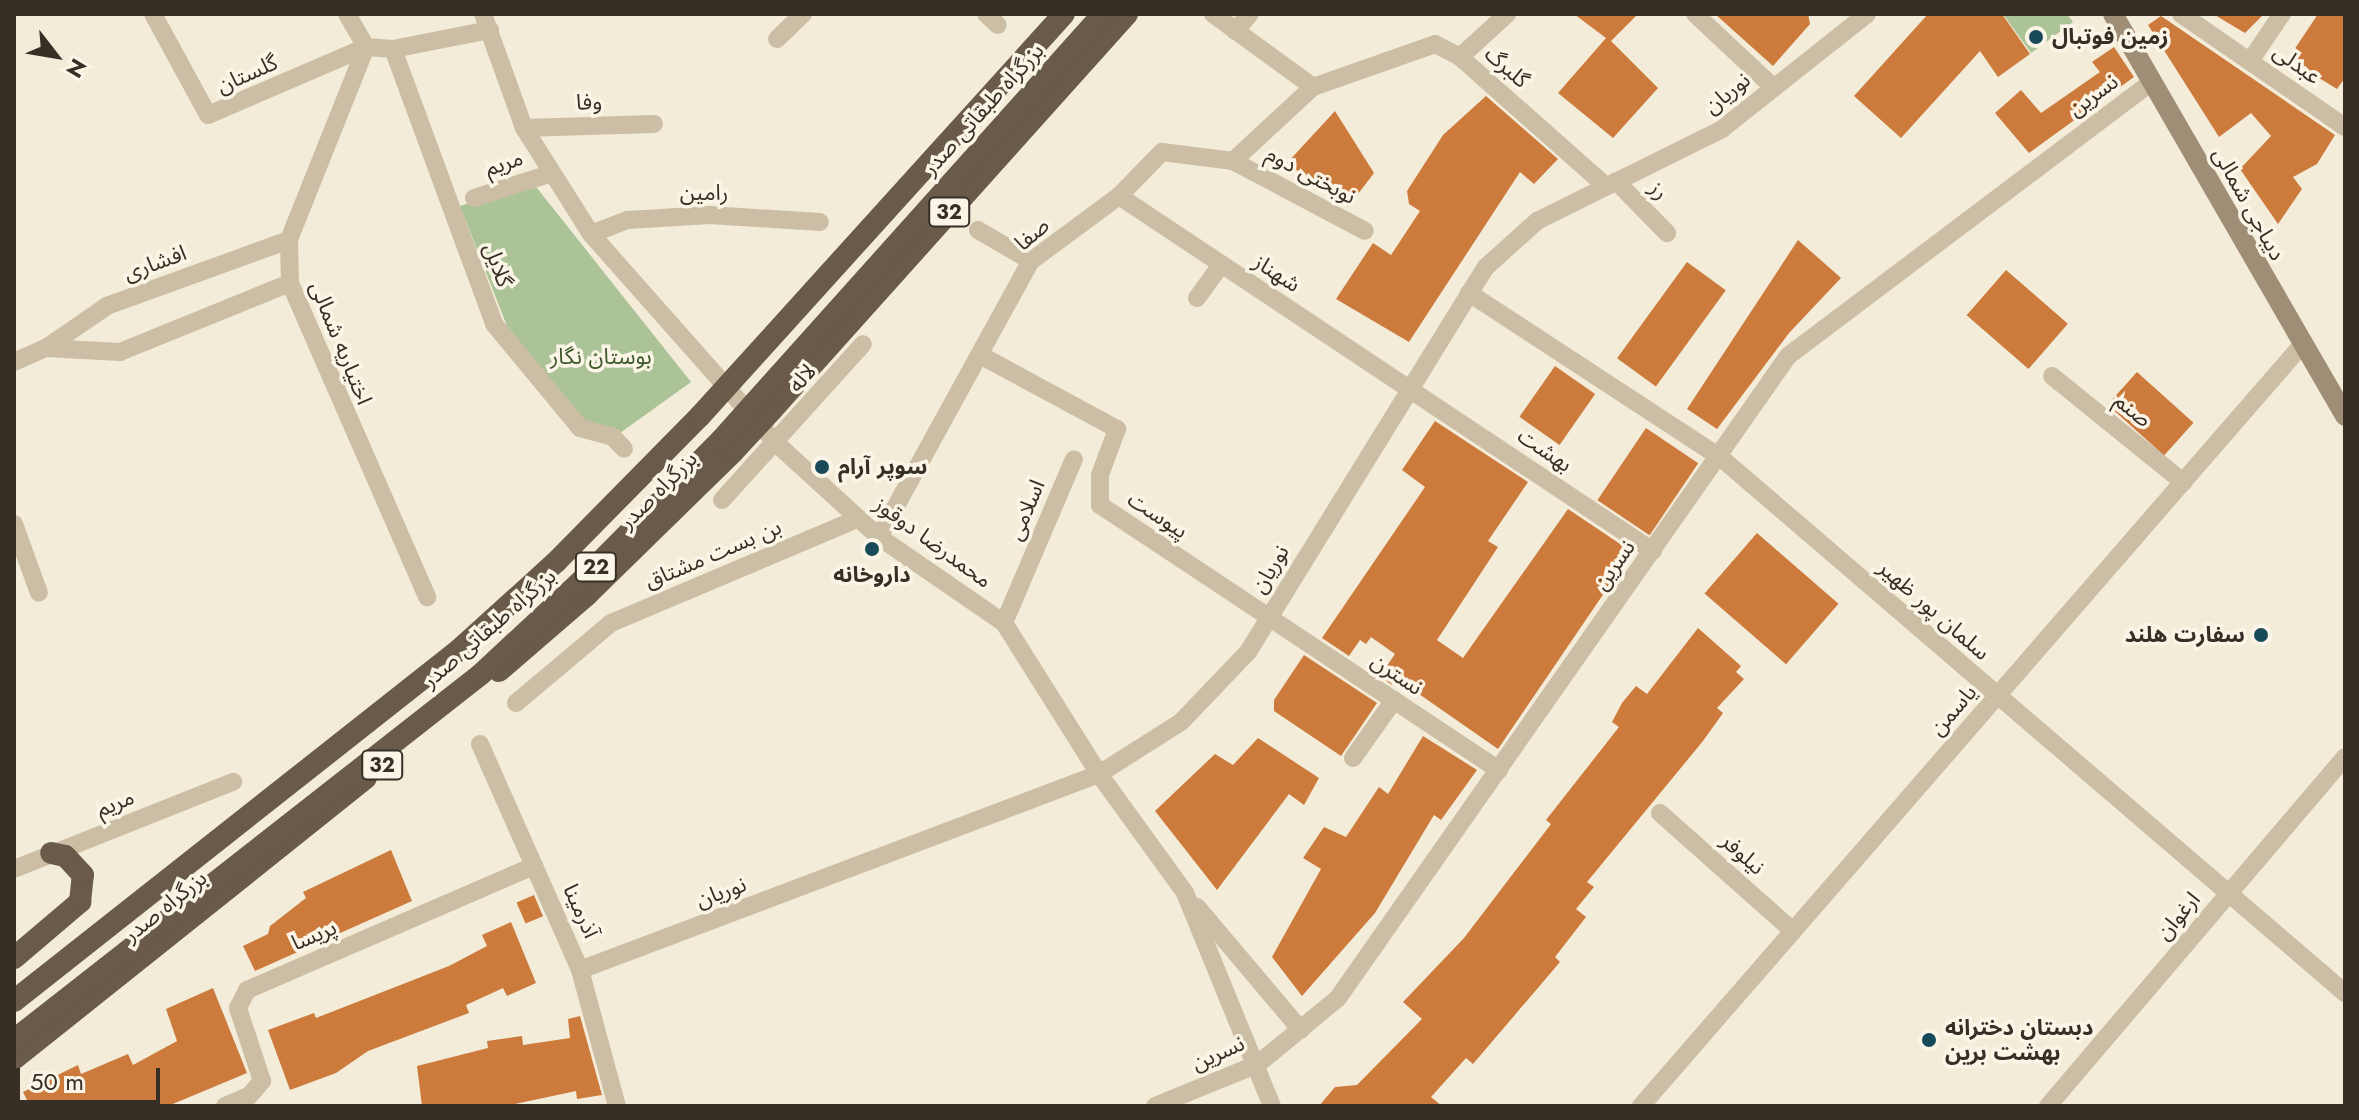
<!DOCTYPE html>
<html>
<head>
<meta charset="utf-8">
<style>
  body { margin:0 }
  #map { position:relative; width:2359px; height:1120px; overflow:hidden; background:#f3ecd9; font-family:Jost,"Noto Sans Arabic",sans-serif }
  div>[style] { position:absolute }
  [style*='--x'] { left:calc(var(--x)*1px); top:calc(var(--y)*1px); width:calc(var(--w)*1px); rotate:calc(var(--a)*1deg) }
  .green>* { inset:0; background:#acc398 }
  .building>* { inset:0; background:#cd7b3d; transform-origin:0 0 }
  .minor>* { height:18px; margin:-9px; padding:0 9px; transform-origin:9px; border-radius:9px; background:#ccbea4 }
  .secondary>* { height:20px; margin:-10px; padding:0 10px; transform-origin:10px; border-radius:10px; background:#9f8d76 }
  .trunk>* { height:22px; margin:-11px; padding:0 11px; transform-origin:11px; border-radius:11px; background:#695a4a }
  .trunk-bridge>* { height:22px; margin:-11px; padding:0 11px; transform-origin:11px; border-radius:11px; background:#695a4a }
  .dots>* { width:22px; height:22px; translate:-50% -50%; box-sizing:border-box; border:4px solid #faf5e6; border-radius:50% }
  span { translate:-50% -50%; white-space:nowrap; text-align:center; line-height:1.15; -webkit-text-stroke:7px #faf5e6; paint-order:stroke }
  .shield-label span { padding:2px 6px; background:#faf5e6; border:2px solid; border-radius:6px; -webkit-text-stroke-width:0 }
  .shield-label { font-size:20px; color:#372f26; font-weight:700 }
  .poi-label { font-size:22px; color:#372f26; font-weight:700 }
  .left { translate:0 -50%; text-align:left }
  .right { translate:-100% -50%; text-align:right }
  .street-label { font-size:22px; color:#372f26 }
  .park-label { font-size:22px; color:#3d5629 }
  .frame { position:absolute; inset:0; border:16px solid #372f26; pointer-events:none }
  .north { position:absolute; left:16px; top:16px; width:80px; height:80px; -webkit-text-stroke:6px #faf5e6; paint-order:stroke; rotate:121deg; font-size:22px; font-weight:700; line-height:32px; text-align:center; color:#372f26 }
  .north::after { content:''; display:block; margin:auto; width:28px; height:36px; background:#372f26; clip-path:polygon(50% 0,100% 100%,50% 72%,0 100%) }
  .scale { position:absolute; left:16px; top:1068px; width:144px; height:36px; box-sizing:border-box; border:4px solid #372f26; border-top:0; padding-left:10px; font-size:24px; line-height:28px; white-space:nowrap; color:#372f26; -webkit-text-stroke:6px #faf5e6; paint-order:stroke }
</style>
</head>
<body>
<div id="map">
  <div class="green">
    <i style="clip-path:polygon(2003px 14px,2067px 14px,2073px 22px,2031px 53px)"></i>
    <i style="clip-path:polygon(533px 183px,691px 382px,620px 433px,583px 424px,507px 326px,460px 206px)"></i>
  </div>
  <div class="building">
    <i style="clip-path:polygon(1574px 14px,1638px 14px,1611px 41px,1658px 88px,1613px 138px,1558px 93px,1606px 38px)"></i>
    <i style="clip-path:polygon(1715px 14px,1808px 14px,1810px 24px,1773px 66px)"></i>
    <i style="clip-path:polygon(1928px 14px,2002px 14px,2030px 54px,1998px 77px,1980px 51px,1901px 138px,1854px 96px)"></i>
    <i style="clip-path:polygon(2213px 14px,2264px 14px,2245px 33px)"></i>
    <i style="clip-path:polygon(2318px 14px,2345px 14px,2345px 78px,2337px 89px,2288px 59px)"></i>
    <i style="clip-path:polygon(2161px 16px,2335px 135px,2317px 164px,2293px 177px,2302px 189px,2278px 224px,2240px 169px,2271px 136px,2251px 113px,2219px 137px,2148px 25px)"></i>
    <i style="clip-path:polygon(2114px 47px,2134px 77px,2029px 153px,1995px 113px,2021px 90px,2041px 113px,2100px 72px,2092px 62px)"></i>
    <i style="clip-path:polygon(1486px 96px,1558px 159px,1534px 184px,1520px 172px,1409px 342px,1336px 299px,1373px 243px,1391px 255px,1420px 211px,1409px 204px,1407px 191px,1443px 135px)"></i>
    <i style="clip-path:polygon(1335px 111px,1374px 173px,1348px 207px,1287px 163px)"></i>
    <i style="clip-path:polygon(1798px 240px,1841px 278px,1789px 333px,1717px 429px,1687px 409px)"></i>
    <i style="left:1687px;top:262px;width:48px;height:119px;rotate:36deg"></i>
    <i style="left:2006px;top:270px;width:82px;height:60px;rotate:41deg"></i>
    <i style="left:1555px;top:366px;width:49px;height:62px;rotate:35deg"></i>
    <i style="left:2137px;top:372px;width:76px;height:44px;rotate:42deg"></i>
    <i style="clip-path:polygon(1435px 421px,1528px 482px,1488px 541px,1498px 547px,1437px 640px,1463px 658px,1568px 509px,1632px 552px,1498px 749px,1396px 678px,1392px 685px,1380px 676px,1395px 654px,1371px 637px,1366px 644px,1360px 640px,1349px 656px,1322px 638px,1425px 487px,1402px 470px)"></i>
    <i style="left:1646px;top:428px;width:63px;height:87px;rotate:34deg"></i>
    <i style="left:1757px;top:533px;width:108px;height:80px;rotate:41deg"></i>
    <i style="clip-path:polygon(1698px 628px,1741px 666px,1736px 672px,1744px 679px,1717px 708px,1723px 713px,1703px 741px,1587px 882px,1594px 887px,1576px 909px,1586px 917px,1555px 957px,1560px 962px,1473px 1064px,1466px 1058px,1431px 1097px,1442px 1106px,1319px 1106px,1335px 1087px,1357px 1085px,1422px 1019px,1403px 1002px,1464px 938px,1551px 824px,1546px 820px,1619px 727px,1612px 722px,1622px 703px,1636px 686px,1647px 694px)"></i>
    <i style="clip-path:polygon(1304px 655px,1377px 703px,1341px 756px,1274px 711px,1274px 700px)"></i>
    <i style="clip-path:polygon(1423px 736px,1477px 770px,1441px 820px,1434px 815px,1375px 913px,1302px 996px,1272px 957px,1321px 869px,1303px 858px,1324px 827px,1346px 837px,1379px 787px,1388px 794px)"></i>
    <i style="clip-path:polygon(1258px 738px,1319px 778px,1304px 805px,1289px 794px,1217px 890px,1155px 811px,1215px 754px,1233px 765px)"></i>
    <i style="clip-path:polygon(391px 850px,412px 901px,255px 971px,243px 946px,268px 934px,270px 926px,306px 898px,303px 892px)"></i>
    <i style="left:534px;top:895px;width:23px;height:19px;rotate:67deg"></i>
    <i style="clip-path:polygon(511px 922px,536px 983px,507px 996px,503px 988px,466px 1005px,469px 1013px,368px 1051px,336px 1073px,290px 1090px,268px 1030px,314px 1013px,316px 1018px,449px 966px,487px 946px,482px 935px)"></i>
    <i style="clip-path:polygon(213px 988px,247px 1073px,168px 1106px,30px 1106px,23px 1092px,78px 1065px,81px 1074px,128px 1054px,133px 1065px,177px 1041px,166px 1009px)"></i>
    <i style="clip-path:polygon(580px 1016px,602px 1095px,577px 1099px,576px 1091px,506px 1106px,422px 1106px,417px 1066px,488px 1048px,487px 1041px,522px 1036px,523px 1045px,570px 1038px,568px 1019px)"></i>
  </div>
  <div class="minor">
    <i style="--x:153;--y:14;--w:115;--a:61.4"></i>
    <i style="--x:208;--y:115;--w:172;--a:-23.3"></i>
    <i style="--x:366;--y:47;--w:27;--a:4"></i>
    <i style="--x:393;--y:49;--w:99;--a:-11.1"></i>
    <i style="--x:347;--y:14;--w:38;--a:60"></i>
    <i style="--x:483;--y:14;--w:121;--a:70.2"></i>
    <i style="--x:524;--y:128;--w:125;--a:57.7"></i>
    <i style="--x:591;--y:234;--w:281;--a:48.5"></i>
    <i style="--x:777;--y:444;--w:138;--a:42.4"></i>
    <i style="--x:879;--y:537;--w:152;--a:34.5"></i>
    <i style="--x:1004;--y:623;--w:178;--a:57.8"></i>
    <i style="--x:1099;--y:774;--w:147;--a:54.1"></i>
    <i style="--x:1185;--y:893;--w:230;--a:67.8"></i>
    <i style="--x:986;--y:14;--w:16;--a:43"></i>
    <i style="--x:1213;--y:14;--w:124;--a:36.1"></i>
    <i style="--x:1695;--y:14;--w:107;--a:43.1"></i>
    <i style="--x:2181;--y:14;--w:199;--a:34.6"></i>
    <i style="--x:1235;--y:31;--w:23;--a:-49"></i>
    <i style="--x:777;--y:39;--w:36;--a:-44"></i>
    <i style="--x:366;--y:47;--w:208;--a:111.8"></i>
    <i style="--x:289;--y:240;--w:43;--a:88.7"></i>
    <i style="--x:290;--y:283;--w:343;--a:66.4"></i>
    <i style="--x:393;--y:49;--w:293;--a:69.8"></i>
    <i style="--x:494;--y:324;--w:135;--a:50.4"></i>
    <i style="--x:580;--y:428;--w:34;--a:15"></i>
    <i style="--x:613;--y:437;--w:16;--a:47"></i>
    <i style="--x:1460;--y:57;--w:64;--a:-42.5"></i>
    <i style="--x:2250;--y:61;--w:57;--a:-55.8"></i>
    <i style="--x:524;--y:128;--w:130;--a:-1.8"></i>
    <i style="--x:1233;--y:161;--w:109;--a:-42.8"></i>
    <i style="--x:1313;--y:87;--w:129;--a:-19.4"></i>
    <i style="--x:1435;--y:44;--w:28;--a:27"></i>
    <i style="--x:1460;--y:57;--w:195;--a:41.5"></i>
    <i style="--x:1616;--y:181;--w:73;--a:45.6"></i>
    <i style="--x:1119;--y:196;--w:641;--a:33.62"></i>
    <i style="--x:474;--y:198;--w:79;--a:-17.7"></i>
    <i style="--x:978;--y:230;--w:61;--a:30.3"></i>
    <i style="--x:591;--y:234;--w:40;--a:-21"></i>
    <i style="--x:628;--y:220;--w:82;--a:-3.5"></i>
    <i style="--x:710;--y:215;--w:110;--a:3.6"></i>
    <i style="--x:289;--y:240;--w:194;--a:160.1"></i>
    <i style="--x:107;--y:306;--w:74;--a:145.5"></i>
    <i style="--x:46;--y:348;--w:74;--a:3.1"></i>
    <i style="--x:120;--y:352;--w:183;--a:-22.1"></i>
    <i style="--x:1469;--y:293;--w:300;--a:33.2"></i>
    <i style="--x:1720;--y:457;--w:823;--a:40.62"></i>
    <i style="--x:1197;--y:298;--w:41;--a:-54"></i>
    <i style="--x:980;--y:355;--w:156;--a:28.4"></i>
    <i style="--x:1117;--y:429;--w:49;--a:110.3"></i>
    <i style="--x:1100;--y:475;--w:30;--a:90"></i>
    <i style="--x:1100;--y:505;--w:479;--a:33.6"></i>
    <i style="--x:14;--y:362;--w:35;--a:-24"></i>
    <i style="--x:2052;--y:376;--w:169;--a:39"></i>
    <i style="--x:722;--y:500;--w:210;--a:-47.9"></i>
    <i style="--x:14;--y:524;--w:73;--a:70.1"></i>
    <i style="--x:879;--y:537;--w:315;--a:-61.2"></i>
    <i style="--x:1031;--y:261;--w:109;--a:-36.5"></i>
    <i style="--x:1119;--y:196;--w:62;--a:-45.7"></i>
    <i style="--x:1162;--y:152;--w:72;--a:7.2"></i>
    <i style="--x:1233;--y:161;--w:149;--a:27.9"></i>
    <i style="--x:1004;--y:623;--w:178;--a:-66.9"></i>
    <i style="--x:516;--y:703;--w:124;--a:-40.1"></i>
    <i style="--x:611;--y:623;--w:269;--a:-22.9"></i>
    <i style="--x:480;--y:744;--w:247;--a:66.1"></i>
    <i style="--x:580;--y:970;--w:141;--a:74.8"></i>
    <i style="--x:1353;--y:758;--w:71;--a:-54.7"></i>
    <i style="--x:1660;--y:813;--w:178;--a:41.6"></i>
    <i style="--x:14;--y:869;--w:236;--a:-21.7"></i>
    <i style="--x:1197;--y:907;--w:161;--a:49.8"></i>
    <i style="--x:580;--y:970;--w:555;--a:-20.69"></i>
    <i style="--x:1099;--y:774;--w:97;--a:-32.4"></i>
    <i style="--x:1181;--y:722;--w:97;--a:-46.3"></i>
    <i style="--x:1248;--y:652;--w:453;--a:-58.3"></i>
    <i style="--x:1486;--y:267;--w:69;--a:-42"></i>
    <i style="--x:1537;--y:221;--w:207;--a:-26.4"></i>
    <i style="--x:1722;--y:129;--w:185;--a:-38.4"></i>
    <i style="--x:225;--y:1106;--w:26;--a:-23"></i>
    <i style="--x:249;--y:1096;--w:20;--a:-49"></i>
    <i style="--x:262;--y:1081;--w:77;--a:-108.2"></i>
    <i style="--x:238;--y:1008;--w:20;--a:-63"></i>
    <i style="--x:247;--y:990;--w:313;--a:-23.4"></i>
    <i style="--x:1155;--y:1106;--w:111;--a:-22.2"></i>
    <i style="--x:1258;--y:1064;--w:104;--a:-39.5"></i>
    <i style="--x:1338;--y:998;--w:784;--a:-54.97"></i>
    <i style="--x:1788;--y:356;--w:456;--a:-37"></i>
    <i style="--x:1641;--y:1106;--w:1007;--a:-49.03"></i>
    <i style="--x:2048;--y:1106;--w:458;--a:-49.6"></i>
  </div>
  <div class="secondary">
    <i style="--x:2113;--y:14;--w:464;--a:60"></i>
  </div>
  <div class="trunk">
    <i style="--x:772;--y:410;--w:532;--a:-48.12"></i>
    <i style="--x:499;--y:671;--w:116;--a:-40.8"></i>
    <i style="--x:587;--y:595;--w:204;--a:-44.4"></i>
    <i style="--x:14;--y:958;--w:87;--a:-40.3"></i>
    <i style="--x:80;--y:902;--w:27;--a:-84"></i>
    <i style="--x:83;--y:875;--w:26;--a:-133"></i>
    <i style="--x:65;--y:856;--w:14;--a:-168"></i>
    <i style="--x:14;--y:1059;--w:450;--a:-38.6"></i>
  </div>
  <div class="trunk-bridge">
    <i style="--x:733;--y:452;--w:57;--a:-47.1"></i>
    <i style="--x:14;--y:1001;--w:568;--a:-38.28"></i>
    <i style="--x:460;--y:649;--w:130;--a:-42.2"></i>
    <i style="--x:556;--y:562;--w:205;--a:-45.4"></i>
    <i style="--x:700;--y:416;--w:542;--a:-47.84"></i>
    <i style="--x:14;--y:1040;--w:592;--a:-38.07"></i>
    <i style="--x:480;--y:675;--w:134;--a:-42.9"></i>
    <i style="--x:578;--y:584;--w:203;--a:-45.2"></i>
    <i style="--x:721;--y:440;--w:572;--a:-48.12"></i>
  </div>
  <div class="dots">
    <i style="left:2036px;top:37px;background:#194a5a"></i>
    <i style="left:822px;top:467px;background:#194a5a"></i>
    <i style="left:872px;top:549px;background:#194a5a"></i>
    <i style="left:2261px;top:635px;background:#194a5a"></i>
    <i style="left:1929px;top:1040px;background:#194a5a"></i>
  </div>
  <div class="shield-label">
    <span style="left:949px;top:212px">32</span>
    <span style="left:596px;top:567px">22</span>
    <span style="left:382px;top:765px">32</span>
  </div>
  <div class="poi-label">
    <span class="left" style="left:2052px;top:37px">زمین فوتبال</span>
    <span class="left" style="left:838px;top:467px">سوپر آرام</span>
    <span style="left:872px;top:575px">داروخانه</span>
    <span class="right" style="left:2245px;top:635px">سفارت هلند</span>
    <span class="left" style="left:1945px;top:1040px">دبستان دخترانه<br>بهشت برین</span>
  </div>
  <div class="street-label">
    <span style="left:2297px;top:64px;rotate:35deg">عبدلی</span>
    <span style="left:1507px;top:67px;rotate:41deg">گلبرگ</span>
    <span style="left:247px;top:74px;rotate:-24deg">گلستان</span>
    <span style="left:1727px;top:93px;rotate:-39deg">نوریان</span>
    <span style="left:2093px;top:95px;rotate:-36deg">نسرین</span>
    <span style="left:589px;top:102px;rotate:-2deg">وفا</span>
    <span style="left:983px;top:109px;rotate:-48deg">بزرگراه طبقاتی صدر</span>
    <span style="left:504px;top:163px;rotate:-18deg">مریم</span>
    <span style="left:1311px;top:175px;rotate:28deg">نوبختی دوم</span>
    <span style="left:1659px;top:190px;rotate:45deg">رز</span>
    <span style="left:704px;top:193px">رامین</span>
    <span style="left:2249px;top:204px;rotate:61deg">دیباجی شمالی</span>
    <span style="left:1032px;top:234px;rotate:-41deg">صفا</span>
    <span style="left:155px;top:263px;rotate:-20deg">افشاری</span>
    <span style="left:498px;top:265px;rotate:70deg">گلایل</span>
    <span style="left:1277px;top:273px;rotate:33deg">شهناز</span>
    <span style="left:341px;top:343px;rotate:68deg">اختیاریه شمالی</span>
    <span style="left:802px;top:378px;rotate:-49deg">لاله</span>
    <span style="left:2133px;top:410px;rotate:39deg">صنم</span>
    <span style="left:1545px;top:450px;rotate:34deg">بهشت</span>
    <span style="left:658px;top:490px;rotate:-45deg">بزرگراه صدر</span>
    <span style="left:1026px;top:510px;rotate:-67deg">اسلامی</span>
    <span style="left:1158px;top:515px;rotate:33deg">پیوست</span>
    <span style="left:933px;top:542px;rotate:36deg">محمدرضا دوقوز</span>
    <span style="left:713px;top:554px;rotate:-23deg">بن بست مشتاق</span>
    <span style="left:1614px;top:565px;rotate:-55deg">نسرین</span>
    <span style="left:1270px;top:569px;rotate:-59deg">نوریان</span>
    <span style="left:1934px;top:610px;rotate:41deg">سلمان پور ظهیر</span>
    <span style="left:489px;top:628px;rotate:-41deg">بزرگراه طبقاتی صدر</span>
    <span style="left:1397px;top:674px;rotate:34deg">نسترن</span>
    <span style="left:1953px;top:710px;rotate:-49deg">یاسمن</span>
    <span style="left:115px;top:803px;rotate:-22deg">مریم</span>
    <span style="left:1743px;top:854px;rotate:42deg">نیلوفر</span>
    <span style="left:721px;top:892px;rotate:-20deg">نوریان</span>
    <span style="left:165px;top:906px;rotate:-39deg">بزرگراه صدر</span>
    <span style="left:581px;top:911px;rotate:66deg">آذرمینا</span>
    <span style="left:2178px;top:916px;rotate:-50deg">ارغوان</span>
    <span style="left:314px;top:935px;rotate:-23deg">پریسا</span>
    <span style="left:1218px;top:1053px;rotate:-24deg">نسرین</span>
  </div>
  <div class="park-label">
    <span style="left:601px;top:357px">بوستان نگار</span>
  </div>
  <div class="frame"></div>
  <div class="north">N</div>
  <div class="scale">50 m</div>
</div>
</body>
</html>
